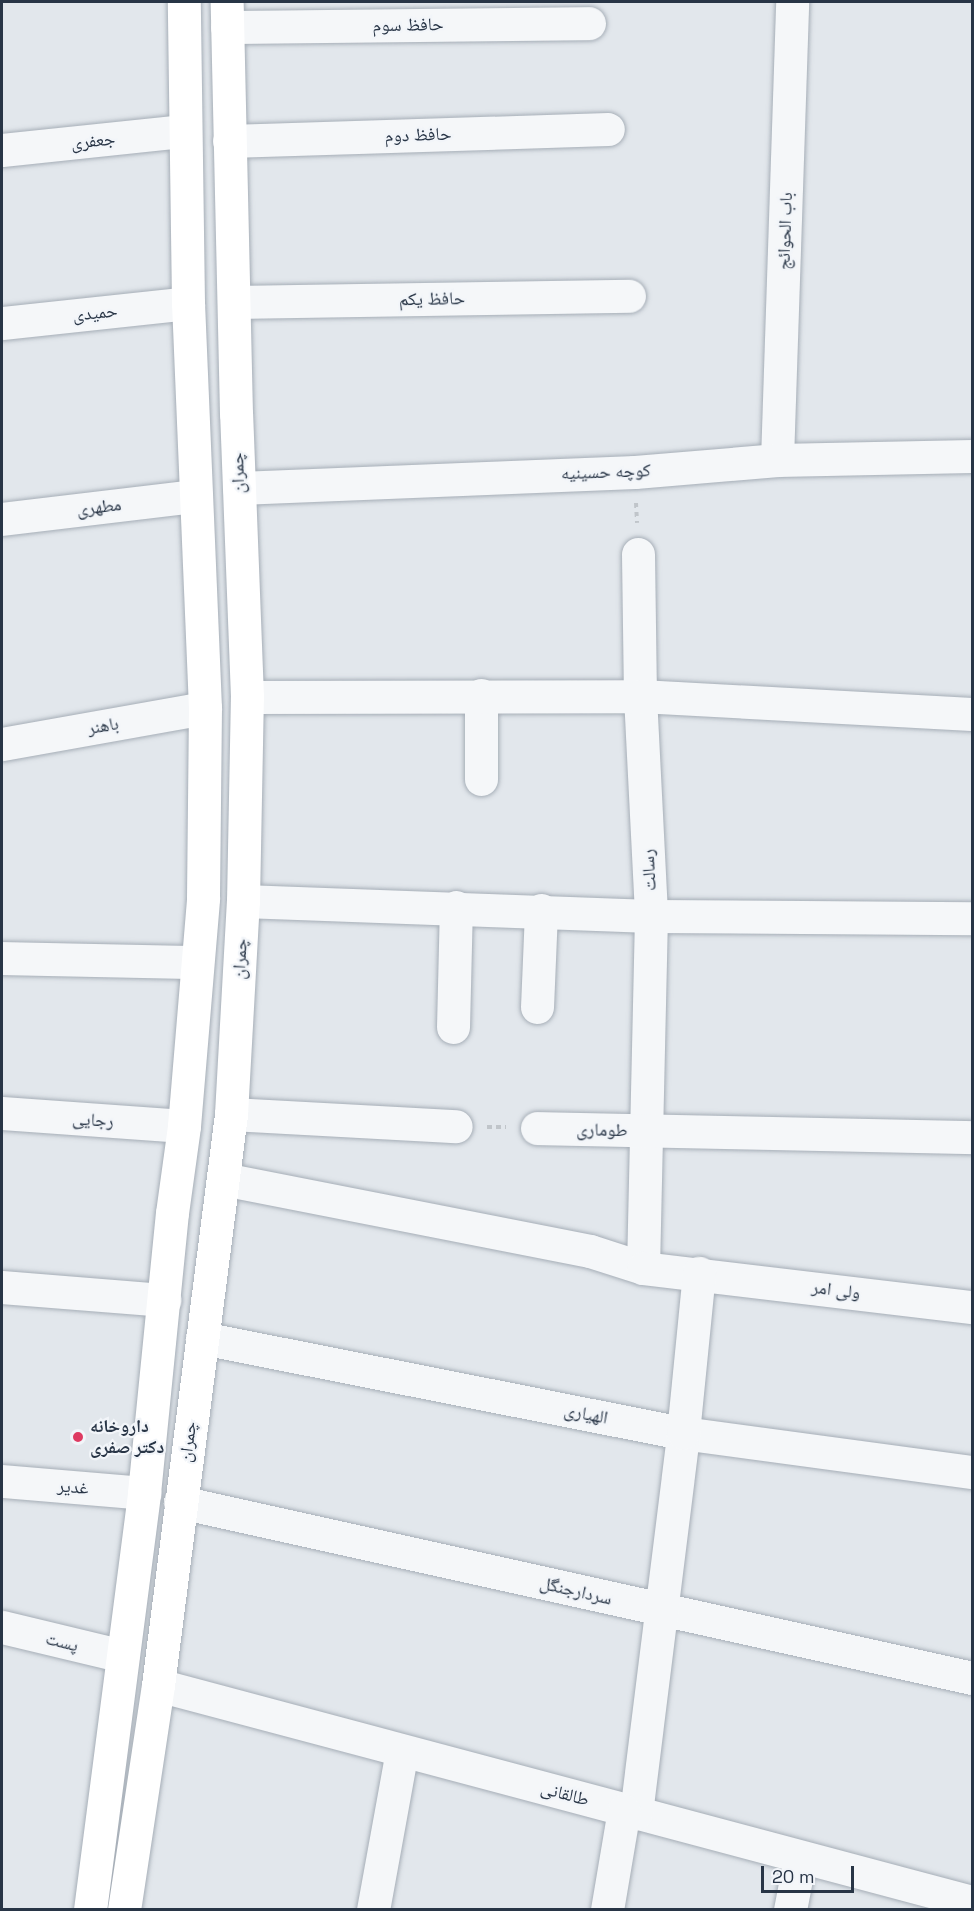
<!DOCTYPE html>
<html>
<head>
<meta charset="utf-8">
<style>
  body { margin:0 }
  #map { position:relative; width:974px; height:1911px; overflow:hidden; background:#e2e7ec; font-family:"Space Grotesk","Noto Naskh Arabic",sans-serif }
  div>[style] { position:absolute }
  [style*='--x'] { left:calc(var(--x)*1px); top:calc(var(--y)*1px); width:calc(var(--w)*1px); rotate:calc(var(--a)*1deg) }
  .path>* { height:4px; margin-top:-2px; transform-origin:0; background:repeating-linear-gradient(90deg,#c0c5ca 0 4.5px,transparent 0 9px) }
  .roads { filter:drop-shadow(0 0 2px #a6aeb7) drop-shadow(0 0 2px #a6aeb7) }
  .minor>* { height:33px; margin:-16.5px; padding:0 16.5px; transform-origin:16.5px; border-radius:16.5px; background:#f5f7f9 }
  .major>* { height:33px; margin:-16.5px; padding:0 16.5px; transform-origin:16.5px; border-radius:16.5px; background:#fff }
  .dots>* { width:16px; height:16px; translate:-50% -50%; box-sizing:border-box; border:3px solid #f2f5f9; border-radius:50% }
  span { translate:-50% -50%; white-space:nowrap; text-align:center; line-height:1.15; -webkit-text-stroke:4.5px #f2f5f9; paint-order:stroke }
  .street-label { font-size:18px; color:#283546 }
  .poi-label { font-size:18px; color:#283546; font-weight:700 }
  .left { translate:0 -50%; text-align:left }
  .frame { position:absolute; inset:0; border:3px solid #283546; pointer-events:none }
  .scale { position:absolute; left:761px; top:1866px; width:93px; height:27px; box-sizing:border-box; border:3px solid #283546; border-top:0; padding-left:8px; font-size:18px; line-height:21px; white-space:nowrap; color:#283546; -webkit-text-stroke:4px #f2f5f9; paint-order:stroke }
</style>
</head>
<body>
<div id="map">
  <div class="path">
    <i style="--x:636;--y:503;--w:20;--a:87"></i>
    <i style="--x:487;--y:1127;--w:19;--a:0"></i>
  </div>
  <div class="roads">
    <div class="minor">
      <i style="--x:227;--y:27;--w:362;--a:-0.6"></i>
      <i style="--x:229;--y:141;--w:379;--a:-1.8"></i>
      <i style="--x:2;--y:150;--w:183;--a:-6"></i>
      <i style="--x:234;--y:302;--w:395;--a:-0.9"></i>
      <i style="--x:2;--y:323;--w:187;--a:-6.1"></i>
      <i style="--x:777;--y:460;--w:458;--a:-88.1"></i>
      <i style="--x:239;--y:488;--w:396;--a:-2.3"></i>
      <i style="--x:635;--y:472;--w:143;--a:-4.8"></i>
      <i style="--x:777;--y:460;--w:195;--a:-1.2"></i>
      <i style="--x:2;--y:519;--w:195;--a:-6.8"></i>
      <i style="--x:638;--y:554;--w:142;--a:89.2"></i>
      <i style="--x:640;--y:696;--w:220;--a:87.1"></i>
      <i style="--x:651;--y:916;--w:352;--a:91.3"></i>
      <i style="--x:481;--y:695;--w:84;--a:90"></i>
      <i style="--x:247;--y:697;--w:393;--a:-0.1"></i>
      <i style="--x:640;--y:696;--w:332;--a:3.1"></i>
      <i style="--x:2;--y:744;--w:206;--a:-10.1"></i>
      <i style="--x:243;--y:901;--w:408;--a:2.1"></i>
      <i style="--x:651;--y:916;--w:321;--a:0.4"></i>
      <i style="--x:2;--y:958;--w:195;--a:1.2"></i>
      <i style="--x:537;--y:1007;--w:97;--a:-87.6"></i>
      <i style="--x:453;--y:1027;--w:120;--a:-88.6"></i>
      <i style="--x:2;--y:1113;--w:182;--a:4.1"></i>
      <i style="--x:231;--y:1114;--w:225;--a:3.1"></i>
      <i style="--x:537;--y:1128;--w:435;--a:1.2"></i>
      <i style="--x:223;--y:1179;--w:374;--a:11.1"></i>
      <i style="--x:590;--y:1251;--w:56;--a:17.8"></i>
      <i style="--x:643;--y:1268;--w:331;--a:6.8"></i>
      <i style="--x:2;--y:1287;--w:163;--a:4.6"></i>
      <i style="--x:202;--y:1338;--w:490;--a:11.2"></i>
      <i style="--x:683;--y:1433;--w:292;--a:7.7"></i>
      <i style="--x:2;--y:1481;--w:143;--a:4.8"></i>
      <i style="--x:180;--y:1502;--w:811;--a:12.53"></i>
      <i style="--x:2;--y:1627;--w:124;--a:13.5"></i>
      <i style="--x:158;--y:1685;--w:842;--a:14.93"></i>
      <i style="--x:636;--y:1813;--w:383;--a:-82.9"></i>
      <i style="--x:683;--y:1433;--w:161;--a:-84.3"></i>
      <i style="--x:373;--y:1910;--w:162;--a:-79.7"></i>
      <i style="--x:607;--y:1910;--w:101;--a:-80.4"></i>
      <i style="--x:790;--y:1910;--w:53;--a:-79.1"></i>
    </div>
    <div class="major">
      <i style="--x:90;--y:1910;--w:420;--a:-82.6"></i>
      <i style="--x:144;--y:1493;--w:281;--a:-84.3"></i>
      <i style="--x:172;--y:1213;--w:88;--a:-82.1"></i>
      <i style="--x:184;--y:1126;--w:229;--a:-85.2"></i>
      <i style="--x:203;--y:898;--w:190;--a:-89.4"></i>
      <i style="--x:205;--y:708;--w:405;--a:-92.4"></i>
      <i style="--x:188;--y:303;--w:301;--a:-90.8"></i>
      <i style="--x:124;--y:1910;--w:228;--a:-81.4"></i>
      <i style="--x:158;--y:1685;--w:576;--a:-82.71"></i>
      <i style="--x:231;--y:1114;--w:213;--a:-86.8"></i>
      <i style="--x:243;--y:901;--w:204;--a:-88.9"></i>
      <i style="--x:247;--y:697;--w:283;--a:-92.2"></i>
      <i style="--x:236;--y:414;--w:412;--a:-91.3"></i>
    </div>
  </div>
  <div class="dots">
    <i style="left:78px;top:1437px;background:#de3a61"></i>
  </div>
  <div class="street-label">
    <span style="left:408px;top:25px;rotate:-1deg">حافظ سوم</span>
    <span style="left:418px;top:135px;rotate:-2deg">حافظ دوم</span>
    <span style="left:93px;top:141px;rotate:-6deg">جعفری</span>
    <span style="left:785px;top:231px;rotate:-88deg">باب الحوائج</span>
    <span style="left:432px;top:299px;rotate:-1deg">حافظ یکم</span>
    <span style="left:95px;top:313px;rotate:-6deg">حمیدی</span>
    <span style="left:606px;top:472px;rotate:-2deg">کوچه حسینیه</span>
    <span style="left:238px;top:473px;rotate:-92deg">چمران</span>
    <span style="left:99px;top:507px;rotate:-7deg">مطهری</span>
    <span style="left:103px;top:726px;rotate:-10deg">باهنر</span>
    <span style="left:649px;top:870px;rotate:-93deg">رسالت</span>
    <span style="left:240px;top:959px;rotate:-87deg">چمران</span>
    <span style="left:93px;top:1120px;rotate:4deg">رجایی</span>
    <span style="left:602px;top:1130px;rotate:1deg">طوماری</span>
    <span style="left:836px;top:1290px;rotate:7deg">ولی امر</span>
    <span style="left:586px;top:1414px;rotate:11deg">الهیاری</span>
    <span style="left:188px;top:1442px;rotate:-82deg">چمران</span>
    <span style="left:73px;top:1487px;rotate:5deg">غدیر</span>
    <span style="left:576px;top:1591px;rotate:13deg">سردارجنگل</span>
    <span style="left:62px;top:1642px;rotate:14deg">پست</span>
    <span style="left:565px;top:1794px;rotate:15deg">طالقانی</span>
  </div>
  <div class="poi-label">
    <span class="left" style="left:90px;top:1437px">داروخانه<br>دکتر صفری</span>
  </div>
  <div class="frame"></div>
  <div class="scale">20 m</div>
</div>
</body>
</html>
